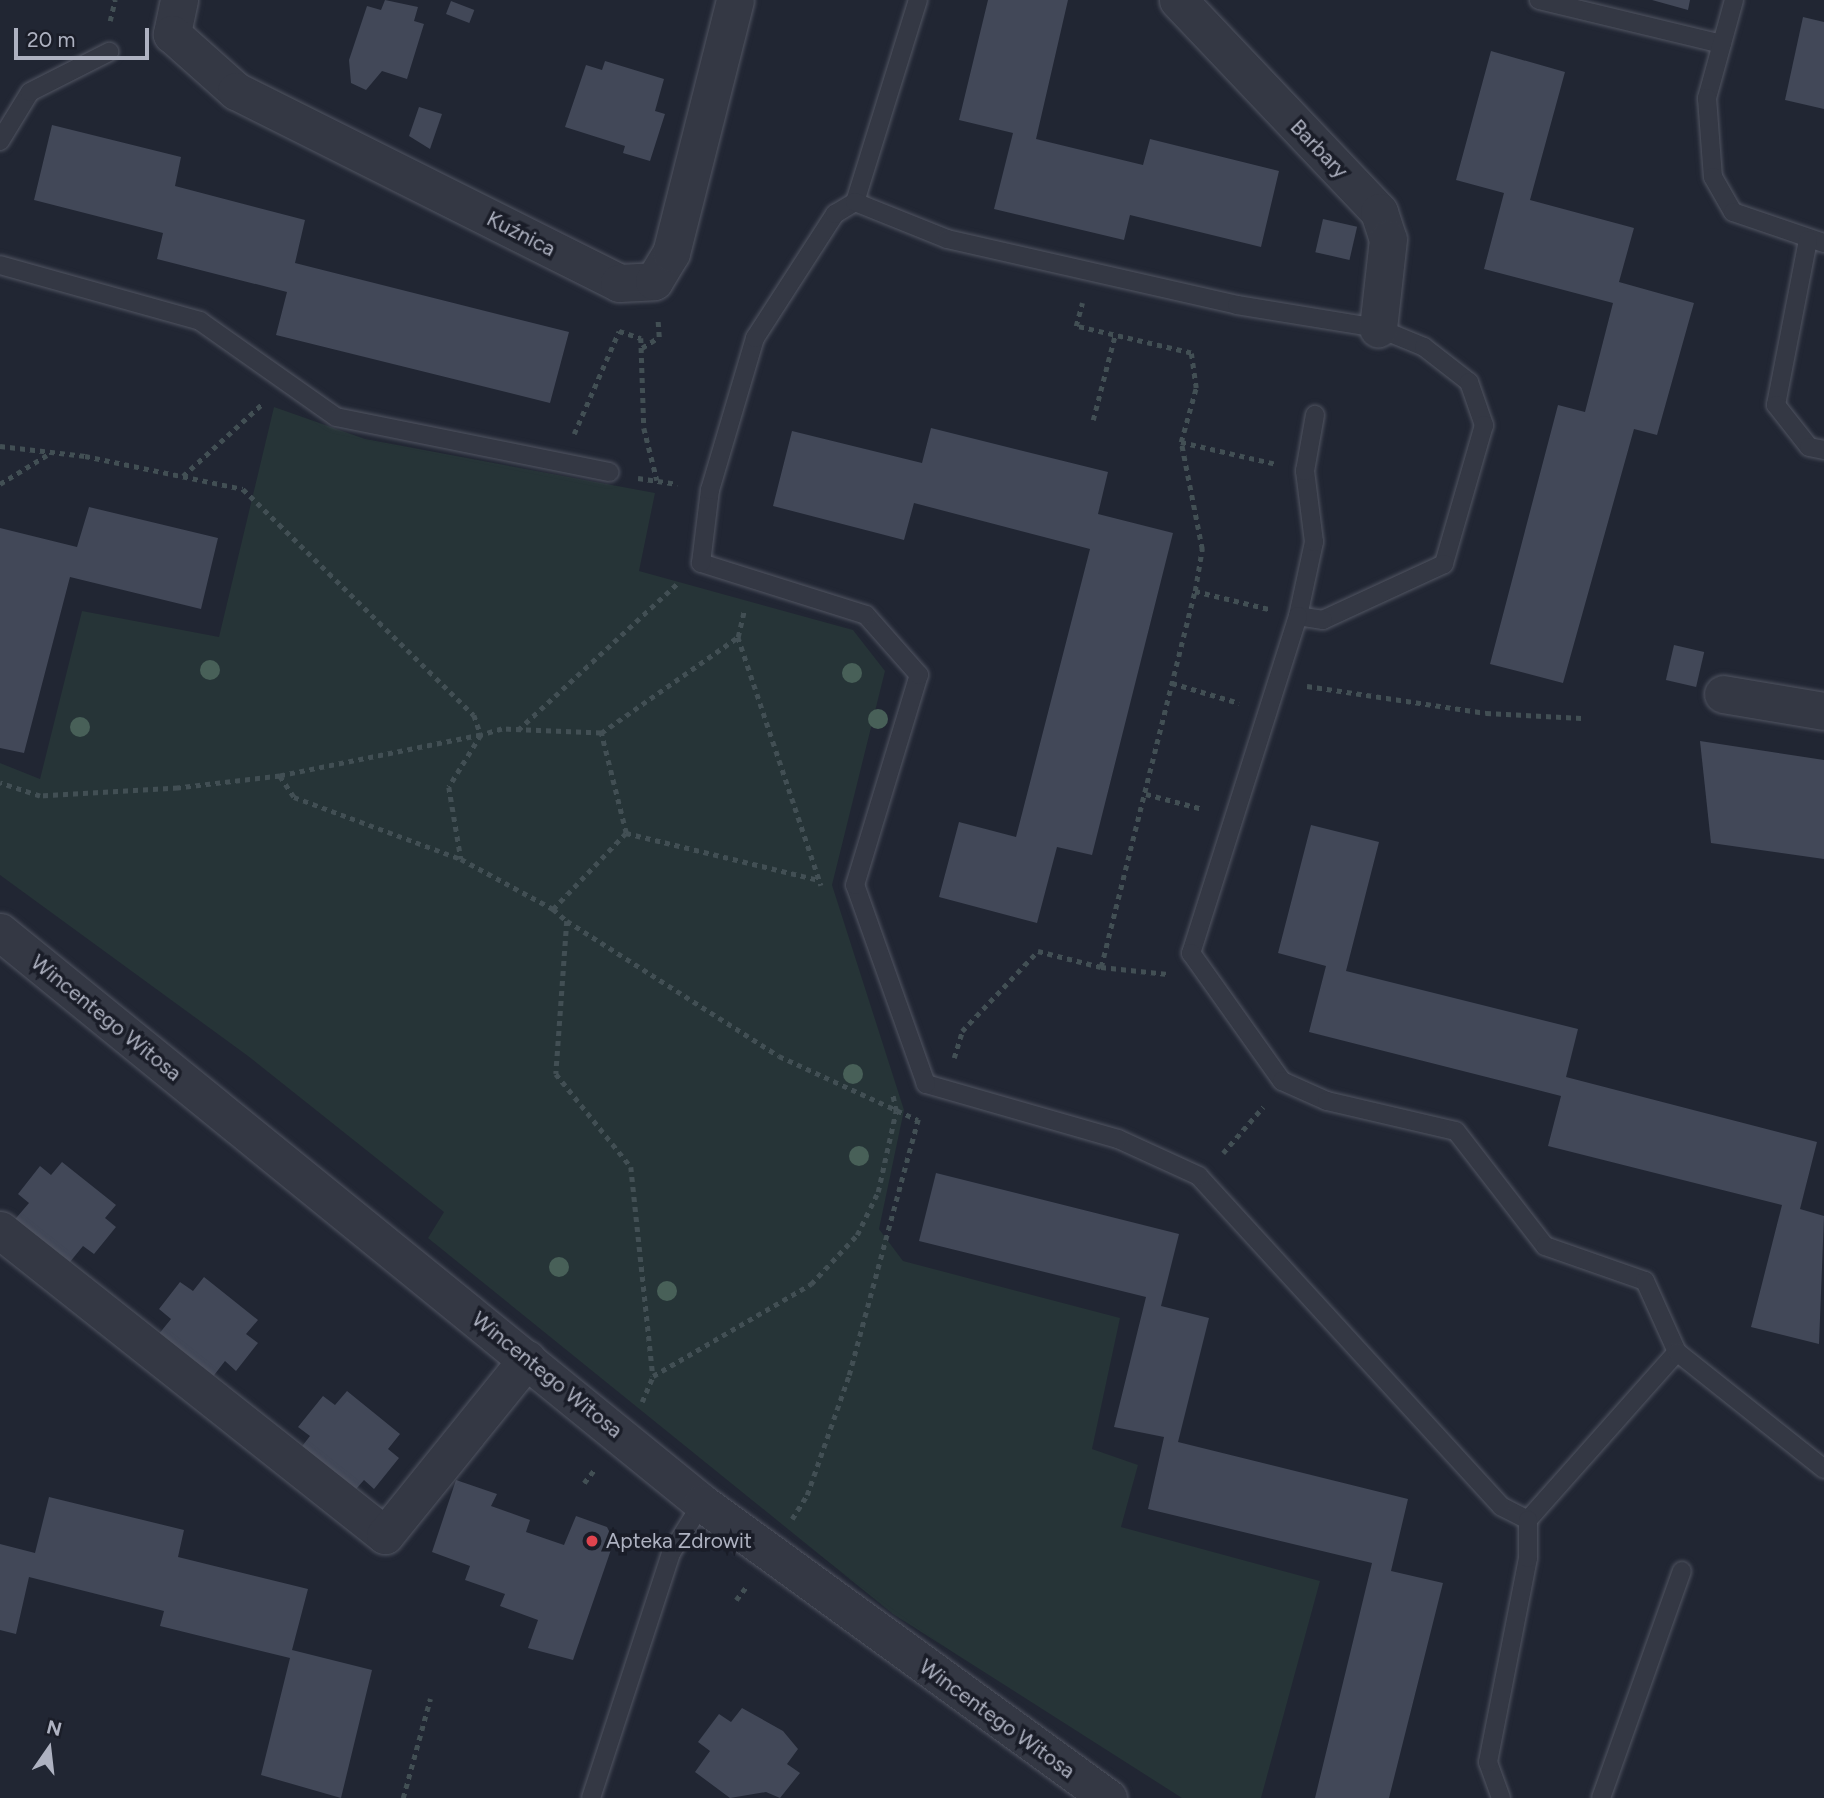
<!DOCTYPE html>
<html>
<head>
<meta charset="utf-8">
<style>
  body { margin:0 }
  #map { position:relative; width:1824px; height:1798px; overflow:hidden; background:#212633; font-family:Figtree,sans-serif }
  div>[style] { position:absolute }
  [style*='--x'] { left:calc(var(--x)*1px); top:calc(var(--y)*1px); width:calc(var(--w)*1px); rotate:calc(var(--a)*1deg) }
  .green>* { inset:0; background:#263437 }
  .building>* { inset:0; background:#424858; transform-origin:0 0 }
  .path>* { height:4.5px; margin-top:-2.25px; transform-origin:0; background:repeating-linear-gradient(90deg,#424f54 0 5px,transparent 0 10px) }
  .roads { filter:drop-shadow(0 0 2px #515562) drop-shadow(0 0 2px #515562) }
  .service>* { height:18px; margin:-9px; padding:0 9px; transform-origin:9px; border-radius:9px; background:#343844 }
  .minor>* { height:37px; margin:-18.5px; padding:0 18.5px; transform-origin:18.5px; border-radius:18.5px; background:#343844 }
  .trees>* { width:20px; height:20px; margin:-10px; border-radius:50%; background:#486058 }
  .dots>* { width:19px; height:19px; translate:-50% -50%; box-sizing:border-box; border:4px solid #1a1d28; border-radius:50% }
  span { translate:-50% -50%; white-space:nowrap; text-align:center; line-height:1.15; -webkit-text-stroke:7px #1a1d28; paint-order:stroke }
  .street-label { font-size:21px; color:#aeb2c1 }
  .poi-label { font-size:21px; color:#aeb2c1 }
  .left { translate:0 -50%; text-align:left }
  .north { position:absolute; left:14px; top:1714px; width:70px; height:70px; -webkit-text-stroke:5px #1a1d28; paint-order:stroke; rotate:14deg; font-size:19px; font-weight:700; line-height:28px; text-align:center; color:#aeb2c1 }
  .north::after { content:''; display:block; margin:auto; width:24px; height:32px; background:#aeb2c1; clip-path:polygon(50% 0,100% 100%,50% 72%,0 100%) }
  .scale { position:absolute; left:14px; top:28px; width:135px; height:32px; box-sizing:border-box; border:4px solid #aeb2c1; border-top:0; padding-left:9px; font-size:21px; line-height:24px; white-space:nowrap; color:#aeb2c1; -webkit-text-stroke:5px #1a1d28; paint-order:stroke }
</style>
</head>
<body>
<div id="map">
  <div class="green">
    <i style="clip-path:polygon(274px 407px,365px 439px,655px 493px,639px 571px,853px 630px,885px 671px,832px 885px,904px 1110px,879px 1229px,903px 1261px,1120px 1318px,1092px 1449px,1138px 1465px,1121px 1527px,1320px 1581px,1261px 1798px,1182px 1798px,893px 1614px,428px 1238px,444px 1212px,248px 1056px,0 875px,0 763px,40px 779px,82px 611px,219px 637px)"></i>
  </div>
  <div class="building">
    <i style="clip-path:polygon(385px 0,418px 7px,414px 21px,424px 24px,407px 79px,382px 71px,366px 90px,351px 83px,349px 60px,367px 6px,381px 10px)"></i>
    <i style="clip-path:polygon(988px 0,1068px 0,1036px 139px,1143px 165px,1150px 139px,1279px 171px,1261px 247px,1130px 215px,1124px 240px,994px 209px,1013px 133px,959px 120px)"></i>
    <i style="clip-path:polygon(1652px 0,1690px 0,1688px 10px)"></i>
    <i style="left:451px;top:1px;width:25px;height:14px;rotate:21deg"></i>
    <i style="clip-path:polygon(1803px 17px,1824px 22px,1824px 109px,1785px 100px)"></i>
    <i style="clip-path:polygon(1491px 51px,1565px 72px,1530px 200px,1634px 228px,1619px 282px,1694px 303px,1657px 435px,1634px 429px,1563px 683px,1490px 664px,1558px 405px,1585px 412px,1613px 303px,1484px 269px,1504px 193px,1456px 180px)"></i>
    <i style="clip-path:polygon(605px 61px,664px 79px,655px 111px,665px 114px,650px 161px,623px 153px,625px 146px,565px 127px,586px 65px,602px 70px)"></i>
    <i style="clip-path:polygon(419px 107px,442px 114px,430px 149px,409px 136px)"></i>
    <i style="clip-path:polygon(52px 125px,181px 157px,175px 186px,305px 220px,295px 263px,569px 332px,550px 403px,276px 335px,287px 292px,157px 259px,163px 233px,34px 200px)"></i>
    <i style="left:1323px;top:219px;width:35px;height:34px;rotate:13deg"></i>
    <i style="clip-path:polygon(931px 428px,1108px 472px,1098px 514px,1173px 533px,1092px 855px,1057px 847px,1037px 923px,939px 897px,959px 822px,1016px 837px,1090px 549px,914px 503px,904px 540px,773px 506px,792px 431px,922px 463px)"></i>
    <i style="clip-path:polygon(89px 507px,218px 538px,201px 609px,70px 577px,24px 753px,0 748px,0 528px,77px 547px)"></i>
    <i style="left:1674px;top:645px;width:31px;height:36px;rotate:13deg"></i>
    <i style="clip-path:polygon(1700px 741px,1824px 760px,1824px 859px,1711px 843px)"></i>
    <i style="clip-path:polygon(1311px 825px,1379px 842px,1346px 971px,1578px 1029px,1566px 1077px,1817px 1142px,1800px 1209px,1824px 1216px,1819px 1344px,1751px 1327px,1782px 1205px,1548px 1146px,1561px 1096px,1309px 1032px,1326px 966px,1278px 953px)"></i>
    <i style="clip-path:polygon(62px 1162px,116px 1205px,105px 1218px,116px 1227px,94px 1254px,83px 1246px,65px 1268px,11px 1224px,29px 1203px,18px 1194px,40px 1166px,51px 1175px)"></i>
    <i style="clip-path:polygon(936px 1173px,1179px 1234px,1161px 1306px,1209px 1318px,1178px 1442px,1408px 1499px,1391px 1571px,1443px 1583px,1389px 1798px,1315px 1798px,1372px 1563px,1148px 1509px,1164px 1437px,1114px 1427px,1146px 1297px,919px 1241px)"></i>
    <i style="clip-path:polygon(204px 1277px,258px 1320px,246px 1334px,258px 1343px,236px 1371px,225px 1361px,208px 1383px,154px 1340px,171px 1319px,159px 1309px,180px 1282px,193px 1291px)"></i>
    <i style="clip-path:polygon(347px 1391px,400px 1434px,388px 1449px,399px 1458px,374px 1489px,364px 1480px,350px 1496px,296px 1454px,310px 1436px,298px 1427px,323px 1396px,335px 1405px)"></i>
    <i style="clip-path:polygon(456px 1480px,497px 1494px,491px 1506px,530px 1520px,526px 1532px,564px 1545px,576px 1516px,607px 1527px,614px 1541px,573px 1660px,528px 1648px,538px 1620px,500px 1606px,505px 1594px,465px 1580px,470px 1566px,432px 1552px)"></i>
    <i style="clip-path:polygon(49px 1497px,184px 1530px,178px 1557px,308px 1589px,292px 1650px,372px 1670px,341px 1798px,261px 1775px,290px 1658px,160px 1626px,164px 1611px,29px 1577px,16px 1634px,0 1630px,0 1544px,35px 1553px)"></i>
    <i style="clip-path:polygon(742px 1708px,783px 1731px,798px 1749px,787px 1764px,800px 1773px,780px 1798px,766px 1792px,730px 1798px,695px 1772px,710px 1751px,698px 1742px,719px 1714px,731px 1722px)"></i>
  </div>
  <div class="path">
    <i style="--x:110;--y:21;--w:22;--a:-77"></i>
    <i style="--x:642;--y:348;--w:20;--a:-33"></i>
    <i style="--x:659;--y:337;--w:16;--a:-94"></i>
    <i style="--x:1093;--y:420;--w:88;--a:-75.5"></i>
    <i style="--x:574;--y:434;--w:112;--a:-66.4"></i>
    <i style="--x:619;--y:331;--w:23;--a:18"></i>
    <i style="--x:641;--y:338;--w:90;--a:88.1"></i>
    <i style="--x:644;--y:428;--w:54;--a:76"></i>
    <i style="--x:1181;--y:442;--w:98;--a:13"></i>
    <i style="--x:0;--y:446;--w:86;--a:6.7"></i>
    <i style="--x:85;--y:456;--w:161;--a:11.8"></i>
    <i style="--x:243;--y:489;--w:323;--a:44.4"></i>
    <i style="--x:474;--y:715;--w:21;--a:71"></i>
    <i style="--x:481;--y:735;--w:61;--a:121.6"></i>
    <i style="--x:449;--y:787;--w:73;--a:80.5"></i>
    <i style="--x:461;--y:859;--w:105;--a:28.5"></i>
    <i style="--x:553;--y:909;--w:105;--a:-46.2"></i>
    <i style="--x:626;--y:833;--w:103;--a:-104"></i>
    <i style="--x:601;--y:733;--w:99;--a:-177.7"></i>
    <i style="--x:502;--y:729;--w:22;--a:164"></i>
    <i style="--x:481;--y:735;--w:205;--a:168.5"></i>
    <i style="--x:280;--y:776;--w:103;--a:173.3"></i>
    <i style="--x:178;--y:788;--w:138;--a:176.7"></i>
    <i style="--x:40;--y:796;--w:42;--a:-162"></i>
    <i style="--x:183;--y:476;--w:107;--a:-42.3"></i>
    <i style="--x:638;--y:478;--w:40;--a:8.5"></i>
    <i style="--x:0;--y:484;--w:55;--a:-31.7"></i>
    <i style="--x:1195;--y:591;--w:76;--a:13.7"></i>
    <i style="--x:738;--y:637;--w:262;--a:71.5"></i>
    <i style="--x:1172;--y:683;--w:70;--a:16.6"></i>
    <i style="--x:1307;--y:686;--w:181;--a:8.6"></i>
    <i style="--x:1486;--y:713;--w:96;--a:3"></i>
    <i style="--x:518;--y:730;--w:216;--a:-42.6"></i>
    <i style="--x:601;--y:733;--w:167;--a:-35"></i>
    <i style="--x:738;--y:637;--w:28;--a:-77"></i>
    <i style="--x:280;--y:776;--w:25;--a:56"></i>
    <i style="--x:294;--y:797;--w:178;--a:20.4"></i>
    <i style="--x:1146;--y:794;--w:59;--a:14.7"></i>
    <i style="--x:626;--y:833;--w:199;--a:13.7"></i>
    <i style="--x:553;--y:909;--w:18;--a:41"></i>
    <i style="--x:567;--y:921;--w:153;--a:94.1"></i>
    <i style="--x:556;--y:1074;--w:119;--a:51.1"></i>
    <i style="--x:631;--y:1167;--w:210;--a:84"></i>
    <i style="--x:567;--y:921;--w:251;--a:32.5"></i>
    <i style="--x:779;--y:1056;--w:153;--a:24.7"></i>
    <i style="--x:1101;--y:967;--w:67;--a:6"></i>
    <i style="--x:954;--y:1058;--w:28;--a:-73"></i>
    <i style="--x:962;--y:1031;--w:110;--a:-46.5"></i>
    <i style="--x:1038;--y:951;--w:65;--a:14.3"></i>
    <i style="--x:1101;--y:967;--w:388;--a:-76"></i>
    <i style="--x:1195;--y:591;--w:43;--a:-80.5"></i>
    <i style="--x:1202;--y:549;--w:109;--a:-101.1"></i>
    <i style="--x:1181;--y:442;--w:56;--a:-74.5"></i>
    <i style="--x:1196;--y:388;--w:35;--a:-98"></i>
    <i style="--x:1191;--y:353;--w:118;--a:-166.8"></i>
    <i style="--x:1076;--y:326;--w:24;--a:-75"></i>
    <i style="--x:1223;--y:1153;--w:61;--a:-49"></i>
    <i style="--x:642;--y:1402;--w:28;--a:-67"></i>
    <i style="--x:653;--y:1376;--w:183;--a:-30.2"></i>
    <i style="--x:811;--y:1284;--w:67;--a:-46.8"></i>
    <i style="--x:857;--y:1235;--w:48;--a:-64"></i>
    <i style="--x:878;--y:1192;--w:83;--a:-77.5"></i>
    <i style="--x:896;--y:1111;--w:19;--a:-102"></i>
    <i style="--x:584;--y:1483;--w:18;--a:-52"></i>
    <i style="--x:792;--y:1519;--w:28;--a:-58"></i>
    <i style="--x:807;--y:1495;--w:127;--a:-70.7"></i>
    <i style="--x:849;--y:1375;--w:269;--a:-74.9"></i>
    <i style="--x:736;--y:1600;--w:16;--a:-52"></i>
    <i style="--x:403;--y:1798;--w:103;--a:-74.7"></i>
  </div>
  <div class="roads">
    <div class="service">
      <i style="--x:1539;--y:0;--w:188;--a:13.5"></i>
      <i style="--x:1734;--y:0;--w:102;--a:105.4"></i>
      <i style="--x:1707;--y:98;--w:79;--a:85.7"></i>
      <i style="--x:1713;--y:177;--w:40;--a:60.3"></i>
      <i style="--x:1733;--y:212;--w:96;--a:18.8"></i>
      <i style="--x:0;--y:141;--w:57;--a:-58.5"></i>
      <i style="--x:30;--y:92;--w:89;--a:-26.9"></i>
      <i style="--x:855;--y:202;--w:212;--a:-72.7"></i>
      <i style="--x:1808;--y:240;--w:168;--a:101"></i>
      <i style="--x:1776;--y:405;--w:53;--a:51.8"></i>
      <i style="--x:1809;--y:447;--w:15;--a:11"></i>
      <i style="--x:0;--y:265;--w:208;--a:15.6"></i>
      <i style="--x:200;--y:321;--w:166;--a:35.2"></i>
      <i style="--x:336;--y:417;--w:279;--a:11.4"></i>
      <i style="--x:1298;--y:616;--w:76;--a:-77.8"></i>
      <i style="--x:1314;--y:542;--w:72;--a:-97.2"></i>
      <i style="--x:1305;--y:471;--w:57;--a:-79.9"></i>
      <i style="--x:1677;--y:1352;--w:225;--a:131.6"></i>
      <i style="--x:1528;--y:1520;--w:30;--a:-153"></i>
      <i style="--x:1501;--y:1506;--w:447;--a:-132.5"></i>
      <i style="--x:1199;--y:1176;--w:89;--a:-155.4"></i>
      <i style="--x:1118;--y:1139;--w:200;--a:-164"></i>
      <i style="--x:926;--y:1084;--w:211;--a:-109.6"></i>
      <i style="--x:855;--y:885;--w:220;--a:-73.1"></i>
      <i style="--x:919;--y:675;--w:80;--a:-131.5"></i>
      <i style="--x:866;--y:615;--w:173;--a:-162.5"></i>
      <i style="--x:701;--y:563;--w:74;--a:-83"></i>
      <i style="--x:710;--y:490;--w:159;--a:-73.5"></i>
      <i style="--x:755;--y:338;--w:148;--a:-57.2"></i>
      <i style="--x:835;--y:214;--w:23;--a:-31"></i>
      <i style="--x:855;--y:202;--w:99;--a:21.9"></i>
      <i style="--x:947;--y:239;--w:297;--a:12.8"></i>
      <i style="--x:1237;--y:305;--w:143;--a:9.3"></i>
      <i style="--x:1378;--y:328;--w:50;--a:22.4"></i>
      <i style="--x:1424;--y:347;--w:57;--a:37.9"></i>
      <i style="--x:1469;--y:382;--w:46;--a:70.8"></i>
      <i style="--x:1484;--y:425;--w:145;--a:106.1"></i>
      <i style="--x:1444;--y:564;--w:133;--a:155.2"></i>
      <i style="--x:1323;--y:620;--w:25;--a:-171"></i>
      <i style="--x:1298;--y:616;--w:354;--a:107.6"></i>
      <i style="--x:1191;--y:953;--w:157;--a:54.6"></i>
      <i style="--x:1282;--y:1081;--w:49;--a:24"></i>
      <i style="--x:1327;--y:1101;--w:132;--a:13.1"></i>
      <i style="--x:1456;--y:1131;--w:145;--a:52.3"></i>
      <i style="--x:1545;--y:1246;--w:106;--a:19.3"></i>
      <i style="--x:1645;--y:1281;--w:78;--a:65.7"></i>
      <i style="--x:1677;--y:1352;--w:188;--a:38.5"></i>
      <i style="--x:591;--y:1798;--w:258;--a:-71.9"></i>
      <i style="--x:671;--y:1553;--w:59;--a:-58.2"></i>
      <i style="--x:1501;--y:1798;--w:38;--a:-110"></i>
      <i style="--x:1488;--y:1762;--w:208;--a:-78.9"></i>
      <i style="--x:1528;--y:1558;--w:38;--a:-90"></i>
      <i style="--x:1601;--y:1798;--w:241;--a:-70.4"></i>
    </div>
    <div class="minor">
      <i style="--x:179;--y:0;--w:35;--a:102"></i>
      <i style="--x:172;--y:34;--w:86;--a:41.7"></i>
      <i style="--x:236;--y:91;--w:428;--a:26.6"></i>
      <i style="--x:619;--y:283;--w:35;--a:-3"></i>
      <i style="--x:654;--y:281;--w:33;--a:-59"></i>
      <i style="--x:671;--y:253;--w:261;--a:-75.8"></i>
      <i style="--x:1178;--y:0;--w:292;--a:46.5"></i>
      <i style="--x:1379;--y:212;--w:28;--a:72"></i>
      <i style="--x:1388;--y:239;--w:90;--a:96.4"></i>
      <i style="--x:1723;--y:694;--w:102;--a:9.6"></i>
      <i style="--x:0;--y:932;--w:905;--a:39.12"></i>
      <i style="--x:702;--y:1503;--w:502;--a:36"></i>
      <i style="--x:0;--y:1230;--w:491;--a:38.4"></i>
      <i style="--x:385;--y:1535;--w:226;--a:-51.1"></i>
    </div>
  </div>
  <div class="trees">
    <i style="left:210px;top:670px"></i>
    <i style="left:852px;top:673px"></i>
    <i style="left:878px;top:719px"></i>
    <i style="left:80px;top:727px"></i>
    <i style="left:853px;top:1074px"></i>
    <i style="left:859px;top:1156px"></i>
    <i style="left:559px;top:1267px"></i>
    <i style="left:667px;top:1291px"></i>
  </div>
  <div class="dots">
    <i style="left:592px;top:1541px;background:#e0444e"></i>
  </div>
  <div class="street-label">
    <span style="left:1319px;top:149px;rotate:46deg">Barbary</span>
    <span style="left:521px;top:234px;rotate:27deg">Kuźnica</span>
    <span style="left:106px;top:1018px;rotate:39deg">Wincentego Witosa</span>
    <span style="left:547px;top:1375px;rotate:39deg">Wincentego Witosa</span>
    <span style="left:997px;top:1719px;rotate:36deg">Wincentego Witosa</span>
  </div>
  <div class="poi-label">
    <span class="left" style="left:606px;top:1541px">Apteka Zdrowit</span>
  </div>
  <div class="north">N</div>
  <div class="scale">20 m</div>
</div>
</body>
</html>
